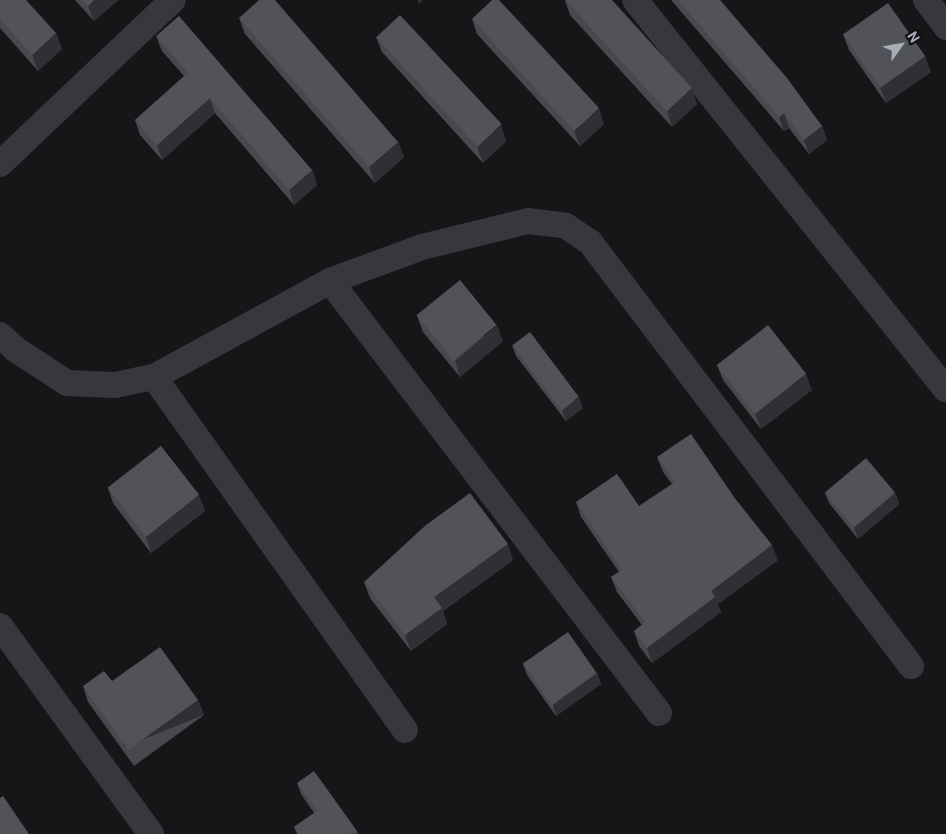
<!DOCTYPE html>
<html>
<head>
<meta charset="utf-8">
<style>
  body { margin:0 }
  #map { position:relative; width:946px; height:834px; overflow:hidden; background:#161618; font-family:Roboto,sans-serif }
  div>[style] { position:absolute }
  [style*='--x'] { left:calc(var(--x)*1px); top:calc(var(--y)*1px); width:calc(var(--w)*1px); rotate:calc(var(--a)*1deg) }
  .minor>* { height:26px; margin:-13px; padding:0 13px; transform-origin:13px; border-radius:13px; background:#37383d }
  .wall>* { inset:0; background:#47494d }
  .shaded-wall>* { inset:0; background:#2f3033; transform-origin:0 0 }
  .building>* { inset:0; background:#525359; transform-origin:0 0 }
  span { translate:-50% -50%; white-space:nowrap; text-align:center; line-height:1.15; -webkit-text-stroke:4px #111113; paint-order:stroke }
  .north { position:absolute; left:876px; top:20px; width:50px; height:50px; -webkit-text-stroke:4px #111113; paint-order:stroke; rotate:58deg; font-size:14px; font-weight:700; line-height:20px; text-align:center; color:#a8adb8 }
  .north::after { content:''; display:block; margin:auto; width:18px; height:22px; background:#a8adb8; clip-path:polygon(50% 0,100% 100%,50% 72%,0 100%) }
</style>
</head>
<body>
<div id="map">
  <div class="minor">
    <i style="--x:635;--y:0;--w:498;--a:51.4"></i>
    <i style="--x:926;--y:0;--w:34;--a:53"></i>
    <i style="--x:0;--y:164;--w:238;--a:-43.5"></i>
    <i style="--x:330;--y:281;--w:543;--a:52.71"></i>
    <i style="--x:0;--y:335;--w:21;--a:43"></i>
    <i style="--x:15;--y:349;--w:62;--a:33.2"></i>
    <i style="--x:67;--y:383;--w:48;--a:2.4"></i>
    <i style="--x:115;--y:385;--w:40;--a:-12"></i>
    <i style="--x:154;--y:377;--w:200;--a:-28.6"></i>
    <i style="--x:330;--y:281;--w:98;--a:-20.3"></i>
    <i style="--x:422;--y:247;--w:109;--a:-13.8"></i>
    <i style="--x:528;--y:221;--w:38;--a:7"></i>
    <i style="--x:566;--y:226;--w:29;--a:34"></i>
    <i style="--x:590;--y:242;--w:532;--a:52.87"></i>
    <i style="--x:154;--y:377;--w:433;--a:54.6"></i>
    <i style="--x:0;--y:626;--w:257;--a:54"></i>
  </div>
  <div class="wall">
    <i style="clip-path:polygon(0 0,56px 33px,62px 49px,38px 71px,0 28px)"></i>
    <i style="clip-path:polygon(75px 0,118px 0,94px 21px)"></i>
    <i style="clip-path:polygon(565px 0,697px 104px,672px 127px,570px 15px)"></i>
    <i style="clip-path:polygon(671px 0,720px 0,822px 126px,827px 140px,809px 154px,789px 128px,784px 131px)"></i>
    <i style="clip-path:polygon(239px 18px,398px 142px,404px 157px,375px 183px,245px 34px)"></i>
    <i style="clip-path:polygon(472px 19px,604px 124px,580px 146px,477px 34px)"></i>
    <i style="clip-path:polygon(843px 34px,931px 72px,886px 103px,849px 50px)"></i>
    <i style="clip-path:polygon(156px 36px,312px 170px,317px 185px,294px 205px,215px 113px,162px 160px,140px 135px,135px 120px,184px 76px,162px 51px)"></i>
    <i style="clip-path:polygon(376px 37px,506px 141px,483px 163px,382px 52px)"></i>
    <i style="clip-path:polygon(417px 316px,503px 341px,460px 377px,423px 332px)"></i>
    <i style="clip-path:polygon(512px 345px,583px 408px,566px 421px,516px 356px)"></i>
    <i style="clip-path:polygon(717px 365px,812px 390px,761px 429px,723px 380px)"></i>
    <i style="clip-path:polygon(657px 457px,778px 560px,718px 604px,721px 612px,652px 663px,639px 646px,634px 631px,642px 625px,617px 592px,611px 577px,619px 572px,581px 517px,576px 502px,639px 506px,672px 484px,663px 472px)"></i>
    <i style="clip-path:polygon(108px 488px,205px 511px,151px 553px,113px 503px)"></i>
    <i style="clip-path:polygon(825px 493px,895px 493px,899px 504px,858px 539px,829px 503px)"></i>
    <i style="clip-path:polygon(513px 560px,443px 611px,447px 624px,411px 651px,370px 598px,364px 582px)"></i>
    <i style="clip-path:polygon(523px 664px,597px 673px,601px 684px,556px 716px,527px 675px)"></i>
    <i style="clip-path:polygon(112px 681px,198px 700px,204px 715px,134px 766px,88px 702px,83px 686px)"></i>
    <i style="clip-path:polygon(297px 783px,357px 831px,358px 834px,297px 834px,294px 827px,314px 813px,301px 794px)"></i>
  </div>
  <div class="shaded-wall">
    <i style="clip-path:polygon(94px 0,118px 0,94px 21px,88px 6px)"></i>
    <i style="clip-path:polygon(417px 0,423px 0,419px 4px)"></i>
    <i style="clip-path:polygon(56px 33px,62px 49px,38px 71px,32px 55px)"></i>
    <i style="clip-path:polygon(925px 56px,931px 72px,886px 103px,880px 87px)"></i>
    <i style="clip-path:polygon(692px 88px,697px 104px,672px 127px,667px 111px)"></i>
    <i style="clip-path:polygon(210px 98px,215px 113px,162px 160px,157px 145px)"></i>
    <i style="clip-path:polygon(599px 108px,604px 124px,580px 146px,574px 131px)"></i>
    <i style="clip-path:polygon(784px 113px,789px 128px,784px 131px,779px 117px)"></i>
    <i style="clip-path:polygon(501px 125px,506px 141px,483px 163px,477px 147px)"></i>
    <i style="clip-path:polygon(822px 126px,827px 140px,809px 154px,804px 140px)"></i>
    <i style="clip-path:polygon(398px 142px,404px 157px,375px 183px,369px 167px)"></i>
    <i style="clip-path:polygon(312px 170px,317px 185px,294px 205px,289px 190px)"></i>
    <i style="clip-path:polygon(497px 325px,503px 341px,460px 377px,455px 361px)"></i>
    <i style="clip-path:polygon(806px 374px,812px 390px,761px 429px,755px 414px)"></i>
    <i style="clip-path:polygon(579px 397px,583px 408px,566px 421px,562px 411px)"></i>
    <i style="clip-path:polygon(895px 493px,899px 504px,858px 539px,854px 528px)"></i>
    <i style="clip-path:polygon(199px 495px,205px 511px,151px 553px,146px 537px)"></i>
    <i style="clip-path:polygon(508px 544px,513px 560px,443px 611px,447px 624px,411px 651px,405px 635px,434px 597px)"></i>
    <i style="clip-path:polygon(772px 545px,778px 560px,718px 604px,721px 612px,652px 663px,647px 648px,711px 591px)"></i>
    <i style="clip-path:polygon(597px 673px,601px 684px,556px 716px,553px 705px)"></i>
    <i style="left:198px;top:700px;width:16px;height:86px;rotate:68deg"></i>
  </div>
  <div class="building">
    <i style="clip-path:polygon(0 0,26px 0,56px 33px,32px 55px,0 19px)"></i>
    <i style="clip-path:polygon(83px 0,94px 0,88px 6px)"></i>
    <i style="clip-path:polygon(259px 0,275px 0,398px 142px,369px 167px,239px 18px)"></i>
    <i style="clip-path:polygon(492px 0,499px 0,599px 108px,574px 131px,472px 19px)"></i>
    <i style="clip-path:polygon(565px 0,612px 0,692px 88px,667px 111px)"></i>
    <i style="clip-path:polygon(678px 0,720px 0,787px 78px,822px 126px,804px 140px,784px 113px,779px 117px)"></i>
    <i style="left:888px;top:3px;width:65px;height:55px;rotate:55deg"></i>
    <i style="left:400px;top:15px;width:149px;height:33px;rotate:47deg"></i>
    <i style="clip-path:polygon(179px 16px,312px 170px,289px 190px,210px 98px,157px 145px,135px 120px,188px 73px,156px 36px)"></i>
    <i style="left:460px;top:280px;width:58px;height:56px;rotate:51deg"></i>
    <i style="left:768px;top:325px;width:62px;height:65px;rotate:52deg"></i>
    <i style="left:530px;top:332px;width:81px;height:22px;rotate:53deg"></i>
    <i style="clip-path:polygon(691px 434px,734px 497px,772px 545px,711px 591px,715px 597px,647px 648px,634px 631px,645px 622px,611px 577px,622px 570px,576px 502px,617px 474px,639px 506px,675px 482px,657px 457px)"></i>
    <i style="left:161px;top:446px;width:62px;height:68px;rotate:52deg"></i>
    <i style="left:866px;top:458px;width:45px;height:54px;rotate:50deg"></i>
    <i style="clip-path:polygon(470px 493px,508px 544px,434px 597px,442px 608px,405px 635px,364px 582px,426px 525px)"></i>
    <i style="left:568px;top:632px;width:50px;height:55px;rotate:55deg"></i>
    <i style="clip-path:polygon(160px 647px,198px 700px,128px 750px,83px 686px,104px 671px,112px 681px)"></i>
    <i style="clip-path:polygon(314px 771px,357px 831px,349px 834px,299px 834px,294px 827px,317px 811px,297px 783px)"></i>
    <i style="clip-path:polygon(3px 796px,29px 834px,0 834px,0 798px)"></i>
  </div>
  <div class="north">N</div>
</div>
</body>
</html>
